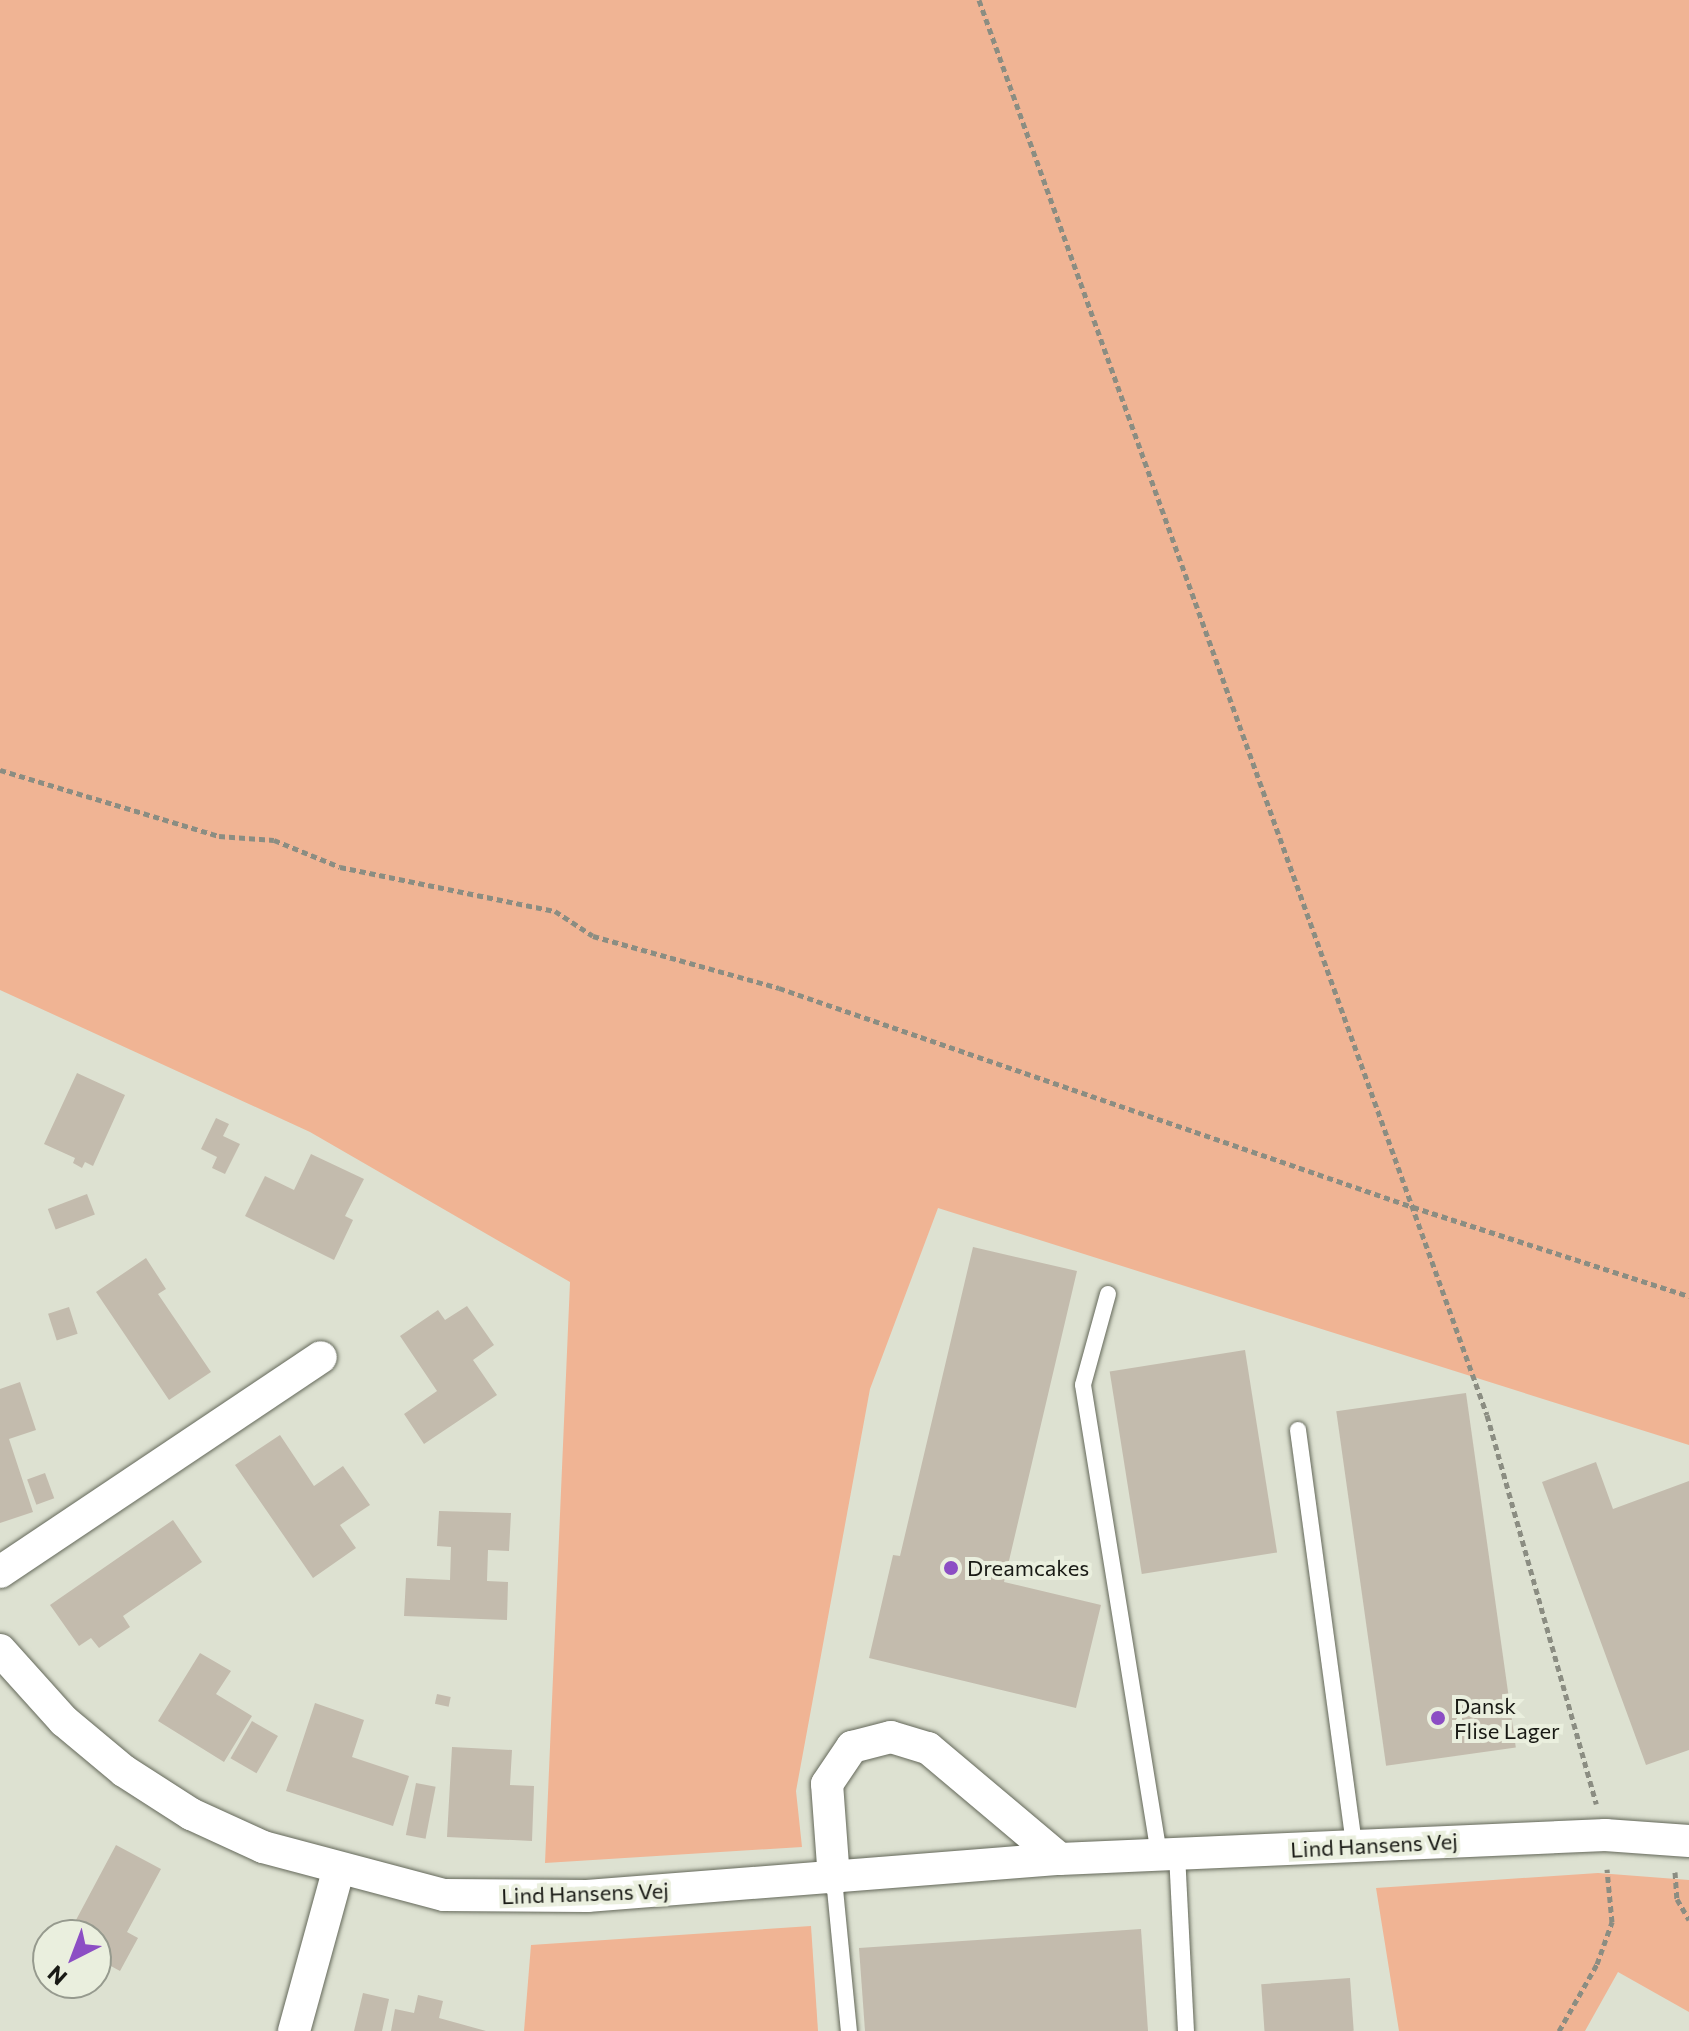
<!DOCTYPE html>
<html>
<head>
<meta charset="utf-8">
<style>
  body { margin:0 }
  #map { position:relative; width:1689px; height:2031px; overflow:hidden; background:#dde1d1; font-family:Commissioner,sans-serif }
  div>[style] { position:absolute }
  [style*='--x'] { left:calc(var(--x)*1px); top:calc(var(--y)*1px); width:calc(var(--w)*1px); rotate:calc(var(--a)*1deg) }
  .green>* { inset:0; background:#f0b494 }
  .building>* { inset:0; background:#c3bbad; transform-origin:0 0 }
  .path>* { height:5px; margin-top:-2.5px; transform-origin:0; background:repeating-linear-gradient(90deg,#8b8d82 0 6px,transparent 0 10px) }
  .roads { filter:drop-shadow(0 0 2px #64685a) drop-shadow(0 0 2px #64685a) }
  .lane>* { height:16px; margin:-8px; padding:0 8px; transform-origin:8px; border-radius:8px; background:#fff }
  .street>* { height:32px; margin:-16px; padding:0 16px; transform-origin:16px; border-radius:16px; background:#fff }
  .dots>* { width:22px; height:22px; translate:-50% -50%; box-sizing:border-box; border:4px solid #eaefde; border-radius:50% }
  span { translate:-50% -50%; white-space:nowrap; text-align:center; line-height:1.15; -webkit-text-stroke:8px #eaefde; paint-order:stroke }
  .poi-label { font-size:22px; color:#191a15 }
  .left { translate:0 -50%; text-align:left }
  .street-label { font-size:22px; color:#191a15 }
  .north { position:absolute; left:32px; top:1919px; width:80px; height:80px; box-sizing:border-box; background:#eaefde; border:2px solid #969a8e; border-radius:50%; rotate:222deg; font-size:22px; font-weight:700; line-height:32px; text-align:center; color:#191a15 }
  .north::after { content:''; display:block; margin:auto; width:28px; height:36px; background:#8c4ec4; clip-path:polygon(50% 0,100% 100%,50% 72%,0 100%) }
</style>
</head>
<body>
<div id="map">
  <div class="green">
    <i style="clip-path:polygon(0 0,1689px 0,1689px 1445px,938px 1208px,870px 1389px,796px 1791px,802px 1847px,545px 1863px,570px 1282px,310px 1132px,0 990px)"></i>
    <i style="clip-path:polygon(1598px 1873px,1689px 1880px,1689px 2012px,1618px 1972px,1585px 2031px,1399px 2031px,1376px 1888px)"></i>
    <i style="clip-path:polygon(811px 1926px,818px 2031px,524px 2031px,531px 1945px)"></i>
  </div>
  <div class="building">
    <i style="clip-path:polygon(77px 1073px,125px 1095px,93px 1166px,85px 1162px,82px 1168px,73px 1163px,75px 1158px,44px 1144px)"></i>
    <i style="clip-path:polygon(216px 1118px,229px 1124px,223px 1136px,240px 1144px,225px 1174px,212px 1168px,217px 1157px,201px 1149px)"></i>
    <i style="clip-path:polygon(311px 1154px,364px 1179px,345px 1216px,353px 1220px,334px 1260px,245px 1216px,265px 1176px,294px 1190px)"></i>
    <i style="left:87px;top:1194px;width:22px;height:42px;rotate:69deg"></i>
    <i style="clip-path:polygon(973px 1247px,1077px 1271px,1004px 1582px,1101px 1605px,1076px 1708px,869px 1658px,893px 1555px,900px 1556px)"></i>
    <i style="clip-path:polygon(146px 1258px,166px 1289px,158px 1294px,211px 1372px,169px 1400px,96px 1292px)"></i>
    <i style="clip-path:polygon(467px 1306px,494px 1345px,473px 1360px,497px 1395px,424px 1444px,404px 1414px,437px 1391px,400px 1336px,438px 1310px,445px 1320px)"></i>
    <i style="left:69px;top:1307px;width:28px;height:22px;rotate:72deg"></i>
    <i style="left:1245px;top:1350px;width:205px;height:137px;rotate:81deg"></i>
    <i style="clip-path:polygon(20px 1382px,36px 1430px,9px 1439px,33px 1512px,0 1523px,0 1389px)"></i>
    <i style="left:1466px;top:1393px;width:358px;height:131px;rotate:82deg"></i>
    <i style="clip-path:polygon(280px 1435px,314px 1486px,343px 1466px,370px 1505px,340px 1525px,356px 1548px,313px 1578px,235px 1465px)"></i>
    <i style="clip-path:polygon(1596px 1462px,1613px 1509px,1689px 1481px,1689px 1750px,1646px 1765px,1542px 1482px)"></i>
    <i style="left:45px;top:1473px;width:27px;height:19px;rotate:70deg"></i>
    <i style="clip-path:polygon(439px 1511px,511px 1513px,509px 1551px,488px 1550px,487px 1581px,508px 1582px,507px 1620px,404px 1616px,406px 1578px,450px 1580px,451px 1547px,437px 1546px)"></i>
    <i style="clip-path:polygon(173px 1520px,202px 1562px,123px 1616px,130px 1627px,99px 1648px,91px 1638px,79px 1646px,50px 1605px)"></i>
    <i style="clip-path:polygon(200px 1653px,231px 1671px,216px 1694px,252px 1716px,224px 1762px,158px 1721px)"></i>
    <i style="left:437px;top:1694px;width:14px;height:10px;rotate:12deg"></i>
    <i style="clip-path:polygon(315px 1703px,364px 1720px,352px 1757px,409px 1776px,393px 1826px,286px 1791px)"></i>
    <i style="left:252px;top:1721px;width:30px;height:43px;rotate:30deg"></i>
    <i style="clip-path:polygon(452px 1747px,512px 1750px,510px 1785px,534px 1786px,532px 1841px,447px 1837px)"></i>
    <i style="left:416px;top:1783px;width:20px;height:53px;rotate:11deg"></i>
    <i style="clip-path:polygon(116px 1845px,161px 1869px,127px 1932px,138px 1938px,120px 1971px,109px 1965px,101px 1979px,96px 1976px,96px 1935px,68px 1935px)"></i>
    <i style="clip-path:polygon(1141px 1929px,1148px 2031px,865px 2031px,859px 1948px)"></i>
    <i style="left:1350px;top:1978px;width:53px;height:89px;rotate:86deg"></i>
    <i style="clip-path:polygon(363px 1993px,389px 1999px,382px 2031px,354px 2031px)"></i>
    <i style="clip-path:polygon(418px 1995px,443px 2001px,439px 2018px,486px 2031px,391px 2031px,395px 2009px,414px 2013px)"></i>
  </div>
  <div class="path">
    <i style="--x:979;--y:0;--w:1503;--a:70.25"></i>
    <i style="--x:1487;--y:1415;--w:404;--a:74.3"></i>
    <i style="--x:0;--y:770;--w:229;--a:16.8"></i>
    <i style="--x:219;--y:836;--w:55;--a:4.2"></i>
    <i style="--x:274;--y:840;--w:71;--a:22.2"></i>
    <i style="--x:340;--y:867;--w:219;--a:11.6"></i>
    <i style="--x:555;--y:911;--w:45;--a:33.3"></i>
    <i style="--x:593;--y:936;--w:193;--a:15.6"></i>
    <i style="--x:779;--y:988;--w:671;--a:19.06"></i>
    <i style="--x:1413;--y:1207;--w:290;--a:17.9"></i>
    <i style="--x:1675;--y:1872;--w:27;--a:86"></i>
    <i style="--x:1677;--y:1899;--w:24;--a:60"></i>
    <i style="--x:1559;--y:2031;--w:77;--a:-60.4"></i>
    <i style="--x:1597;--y:1964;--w:45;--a:-70.3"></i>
    <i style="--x:1612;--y:1922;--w:53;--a:-95.4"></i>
  </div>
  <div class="roads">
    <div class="lane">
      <i style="--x:1108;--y:1294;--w:94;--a:105.4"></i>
      <i style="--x:1083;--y:1385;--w:476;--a:80.8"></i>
      <i style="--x:1298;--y:1430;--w:420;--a:82.3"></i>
      <i style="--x:1177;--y:1854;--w:177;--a:87.1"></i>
      <i style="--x:834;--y:1879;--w:153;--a:84.4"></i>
    </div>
    <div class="street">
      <i style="--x:0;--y:1572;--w:386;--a:-33.8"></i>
      <i style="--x:0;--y:1650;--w:96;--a:48"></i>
      <i style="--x:64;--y:1721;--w:78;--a:39.8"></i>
      <i style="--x:124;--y:1771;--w:80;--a:32.7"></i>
      <i style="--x:191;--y:1814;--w:79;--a:24.6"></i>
      <i style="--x:263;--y:1847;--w:187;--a:14.9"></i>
      <i style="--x:444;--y:1895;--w:143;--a:0.4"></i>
      <i style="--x:587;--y:1896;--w:474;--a:-4.5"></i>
      <i style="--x:1060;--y:1859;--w:546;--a:-2.52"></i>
      <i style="--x:1605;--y:1835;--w:84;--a:4.1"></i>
      <i style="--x:834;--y:1879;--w:95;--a:-94.2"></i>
      <i style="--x:827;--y:1784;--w:45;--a:-56"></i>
      <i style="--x:852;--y:1747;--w:40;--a:-14.4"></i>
      <i style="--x:891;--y:1737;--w:39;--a:17"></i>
      <i style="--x:928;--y:1748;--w:172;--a:40.1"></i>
      <i style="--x:294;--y:2031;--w:166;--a:-74.6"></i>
    </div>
  </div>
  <div class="dots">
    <i style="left:951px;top:1568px;background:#8c4ec4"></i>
    <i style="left:1438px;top:1718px;background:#8c4ec4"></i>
  </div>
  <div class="poi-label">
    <span class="left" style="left:967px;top:1568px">Dreamcakes</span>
    <span class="left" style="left:1454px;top:1718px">Dansk<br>Flise Lager</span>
  </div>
  <div class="street-label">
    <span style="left:1374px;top:1845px;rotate:-3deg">Lind Hansens Vej</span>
    <span style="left:585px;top:1893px;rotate:-2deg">Lind Hansens Vej</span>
  </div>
  <div class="north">N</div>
</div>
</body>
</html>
